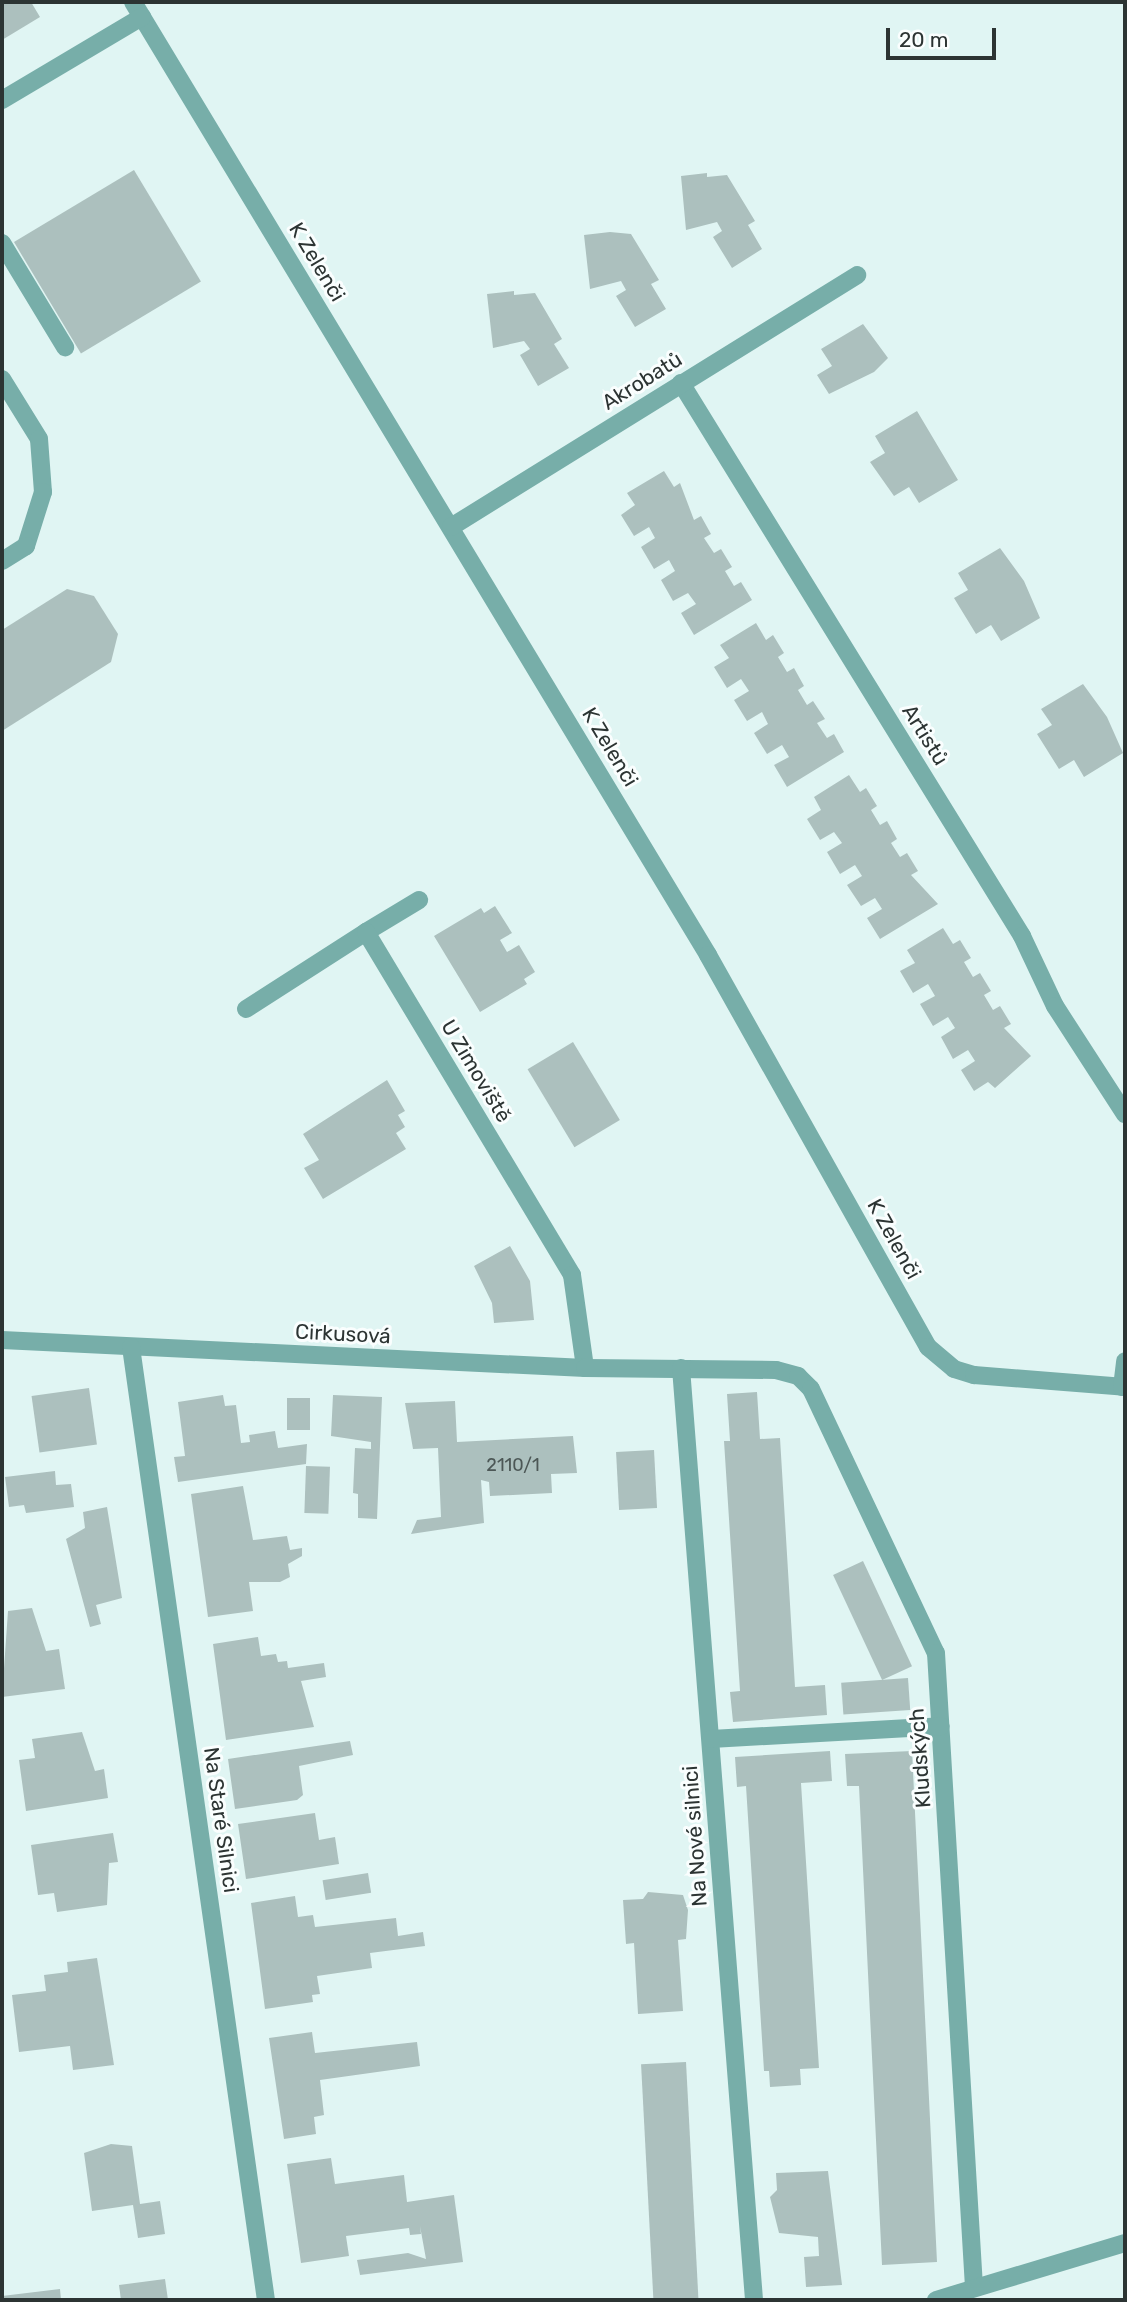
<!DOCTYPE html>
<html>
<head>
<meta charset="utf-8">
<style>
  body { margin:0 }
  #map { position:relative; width:1127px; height:2302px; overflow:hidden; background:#e0f5f3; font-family:Rubik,sans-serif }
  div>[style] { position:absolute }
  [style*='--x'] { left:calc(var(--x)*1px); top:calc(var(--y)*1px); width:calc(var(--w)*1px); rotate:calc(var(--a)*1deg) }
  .building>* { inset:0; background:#acc0be; transform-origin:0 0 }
  .minor>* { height:18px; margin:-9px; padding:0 9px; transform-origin:9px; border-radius:9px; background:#77aea9 }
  span { translate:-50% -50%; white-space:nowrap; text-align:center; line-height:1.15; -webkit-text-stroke:6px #fafefe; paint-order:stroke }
  .number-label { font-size:18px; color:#4c5756 }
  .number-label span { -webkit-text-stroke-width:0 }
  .street-label { font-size:21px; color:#2c3433 }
  .frame { position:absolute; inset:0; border:4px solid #2c3433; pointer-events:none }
  .scale { position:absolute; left:886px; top:28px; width:110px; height:32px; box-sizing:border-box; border:4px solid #2c3433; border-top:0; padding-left:9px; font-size:21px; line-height:24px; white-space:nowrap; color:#2c3433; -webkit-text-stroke:5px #fafefe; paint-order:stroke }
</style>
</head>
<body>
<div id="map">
  <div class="building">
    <i style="clip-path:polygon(2px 2px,31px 2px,40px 17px,2px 40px)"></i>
    <i style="left:134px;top:170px;width:130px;height:140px;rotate:59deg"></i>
    <i style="clip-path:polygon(707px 173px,707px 177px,727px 175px,755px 221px,748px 225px,762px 249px,732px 268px,713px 237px,722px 231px,717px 222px,686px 230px,681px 176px)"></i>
    <i style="clip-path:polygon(610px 232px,631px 234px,659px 280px,651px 284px,666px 309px,635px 327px,616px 296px,626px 290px,621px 281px,590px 289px,584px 235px)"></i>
    <i style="clip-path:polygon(514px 291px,514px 295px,535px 293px,562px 339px,554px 344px,569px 368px,538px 386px,520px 355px,530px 349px,524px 341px,493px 348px,487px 294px)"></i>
    <i style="clip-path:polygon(863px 324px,888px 358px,874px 372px,829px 394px,817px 375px,832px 366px,821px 349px)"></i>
    <i style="clip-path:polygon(917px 411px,958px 480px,919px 503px,909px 487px,894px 496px,870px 462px,885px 453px,875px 436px)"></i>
    <i style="clip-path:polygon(664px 471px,674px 487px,680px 483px,694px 520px,701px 516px,711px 534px,704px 538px,714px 553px,721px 549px,732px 567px,725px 571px,734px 586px,741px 582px,752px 600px,694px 635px,681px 613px,696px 604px,688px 593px,673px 601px,661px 580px,675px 571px,669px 560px,654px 569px,641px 547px,655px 538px,649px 527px,634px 536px,621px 515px,635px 505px,627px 493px)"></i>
    <i style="clip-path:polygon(1000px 548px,1024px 581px,1040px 618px,1001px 641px,991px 625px,976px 634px,954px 598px,968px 590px,958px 573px)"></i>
    <i style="clip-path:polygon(67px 589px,94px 596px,118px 634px,111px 662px,2px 731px,2px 630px)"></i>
    <i style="clip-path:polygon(756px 623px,766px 640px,773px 635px,784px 653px,778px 657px,787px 672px,794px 668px,804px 686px,798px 690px,807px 705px,813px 701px,825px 719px,817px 723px,827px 738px,834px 734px,844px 752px,787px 787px,774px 765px,789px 757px,782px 745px,767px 754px,754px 733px,768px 724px,762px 712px,747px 721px,734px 700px,749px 691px,741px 679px,727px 688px,714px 667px,729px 658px,720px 645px)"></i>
    <i style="clip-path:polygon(1083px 684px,1107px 717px,1123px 753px,1084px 777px,1074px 760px,1059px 769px,1037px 734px,1052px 725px,1041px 709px)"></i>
    <i style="clip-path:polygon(849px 775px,860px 792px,866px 788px,877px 806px,871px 810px,880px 825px,887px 821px,897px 839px,891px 843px,900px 857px,907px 853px,918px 871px,911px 875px,938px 904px,880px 939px,867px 918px,882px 909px,875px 898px,861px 906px,847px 885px,862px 876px,855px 865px,840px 874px,827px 852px,842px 843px,834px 832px,820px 840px,807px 819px,821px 810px,814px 797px)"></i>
    <i style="clip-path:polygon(495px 906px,512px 933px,500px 940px,507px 952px,519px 945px,535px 972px,524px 979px,527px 984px,480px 1012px,434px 936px,481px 908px,484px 913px)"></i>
    <i style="clip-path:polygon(943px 928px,953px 944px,960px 940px,971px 958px,964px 962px,973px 977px,980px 973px,991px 991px,984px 995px,993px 1010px,1000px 1006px,1011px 1024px,1004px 1028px,1031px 1056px,995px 1088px,988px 1082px,974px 1091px,961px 1070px,975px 1061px,968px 1050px,953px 1059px,941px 1037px,955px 1028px,948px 1017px,933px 1026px,920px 1004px,935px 996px,928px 984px,913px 993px,900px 971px,915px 963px,907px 950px)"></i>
    <i style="left:573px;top:1042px;width:91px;height:53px;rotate:59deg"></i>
    <i style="clip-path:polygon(387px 1080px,405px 1111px,398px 1115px,405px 1127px,396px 1133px,406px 1149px,323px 1199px,304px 1168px,319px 1160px,303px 1134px)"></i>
    <i style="clip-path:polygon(510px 1246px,530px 1281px,534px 1320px,494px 1323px,492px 1303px,474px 1266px)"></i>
    <i style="left:89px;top:1388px;width:57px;height:58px;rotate:82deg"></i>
    <i style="clip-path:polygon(757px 1392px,760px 1439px,780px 1438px,795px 1687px,825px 1685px,827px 1715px,733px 1722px,730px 1692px,740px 1691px,724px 1441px,730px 1441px,727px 1394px)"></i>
    <i style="clip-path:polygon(223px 1395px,225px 1406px,236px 1405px,241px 1443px,250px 1442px,249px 1435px,275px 1431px,278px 1448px,307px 1444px,306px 1464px,178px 1482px,174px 1457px,185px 1456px,178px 1402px)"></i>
    <i style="clip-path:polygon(333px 1395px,382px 1397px,377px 1519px,358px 1518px,358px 1494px,353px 1493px,355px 1448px,371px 1449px,371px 1442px,331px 1436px)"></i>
    <i style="left:287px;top:1398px;width:23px;height:32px"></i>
    <i style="clip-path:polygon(455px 1401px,457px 1442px,573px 1436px,577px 1473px,551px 1474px,552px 1493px,490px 1496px,489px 1482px,481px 1480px,484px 1523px,411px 1534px,417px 1520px,441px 1517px,438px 1448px,413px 1449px,405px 1403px)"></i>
    <i style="left:654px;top:1450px;width:58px;height:38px;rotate:87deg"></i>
    <i style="left:306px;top:1466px;width:24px;height:47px;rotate:2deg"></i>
    <i style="clip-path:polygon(55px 1471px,56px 1485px,71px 1484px,74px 1507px,26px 1513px,24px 1505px,9px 1507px,5px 1477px)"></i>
    <i style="clip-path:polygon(243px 1486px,253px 1540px,287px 1536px,290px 1550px,302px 1548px,302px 1556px,288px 1564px,290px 1577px,280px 1582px,249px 1582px,253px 1611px,208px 1617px,191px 1494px)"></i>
    <i style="clip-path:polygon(107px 1507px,122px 1598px,96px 1605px,101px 1624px,90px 1627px,66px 1539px,85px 1528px,83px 1512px)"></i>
    <i style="left:863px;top:1561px;width:116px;height:33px;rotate:65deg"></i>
    <i style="clip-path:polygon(32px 1608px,46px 1651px,59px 1649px,65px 1689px,2px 1697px,8px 1611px)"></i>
    <i style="clip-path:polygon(258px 1637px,261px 1656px,276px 1654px,278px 1662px,287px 1661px,288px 1668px,324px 1663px,326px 1677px,301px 1681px,314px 1727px,226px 1740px,213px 1644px)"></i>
    <i style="left:908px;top:1678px;width:32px;height:67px;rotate:86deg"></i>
    <i style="clip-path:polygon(82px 1732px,95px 1771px,104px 1769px,108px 1798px,26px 1811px,19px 1760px,35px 1758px,32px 1739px)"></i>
    <i style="clip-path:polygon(350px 1741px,353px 1755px,299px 1766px,303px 1795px,297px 1800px,235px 1809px,228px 1759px)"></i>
    <i style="clip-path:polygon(830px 1751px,832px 1781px,801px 1783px,819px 2068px,800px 2069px,801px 2085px,770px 2087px,769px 2071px,764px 2071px,746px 1786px,737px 1787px,735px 1757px)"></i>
    <i style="clip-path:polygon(912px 1751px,937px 2262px,882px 2265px,859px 1786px,847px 1786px,845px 1754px)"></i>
    <i style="clip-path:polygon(315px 1813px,319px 1840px,335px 1837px,339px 1864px,246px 1879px,238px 1824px)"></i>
    <i style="clip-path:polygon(113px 1833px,118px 1862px,109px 1863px,107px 1905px,57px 1912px,54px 1893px,38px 1895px,31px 1845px)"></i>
    <i style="left:368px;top:1873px;width:20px;height:46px;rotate:81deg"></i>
    <i style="clip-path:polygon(648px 1892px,683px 1895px,688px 1910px,686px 1939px,678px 1940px,683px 2011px,638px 2014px,634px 1943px,626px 1944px,623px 1900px,643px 1899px)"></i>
    <i style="clip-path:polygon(295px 1896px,298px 1917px,313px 1915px,315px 1927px,396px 1918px,398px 1936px,423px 1932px,425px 1946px,370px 1953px,372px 1968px,317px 1976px,320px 1994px,312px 1995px,313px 2002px,265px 2009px,251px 1903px)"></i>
    <i style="clip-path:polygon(97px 1958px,114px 2065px,73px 2070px,70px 2046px,19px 2052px,12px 1995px,46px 1991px,44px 1975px,68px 1972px,67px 1962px)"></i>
    <i style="clip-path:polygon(312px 2032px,315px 2053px,417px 2042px,420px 2066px,320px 2080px,324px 2115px,314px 2117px,316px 2134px,284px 2139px,269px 2038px)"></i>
    <i style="left:686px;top:2062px;width:238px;height:45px;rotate:87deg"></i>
    <i style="clip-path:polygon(111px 2144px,132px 2146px,140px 2204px,160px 2201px,165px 2234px,138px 2238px,133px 2205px,92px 2211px,84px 2153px)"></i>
    <i style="clip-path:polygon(331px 2158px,335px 2184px,404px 2175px,407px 2202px,454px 2195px,463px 2262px,360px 2275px,357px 2260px,408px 2253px,426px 2259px,420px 2226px,421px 2234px,410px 2235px,409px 2228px,346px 2236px,349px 2256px,301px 2263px,287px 2164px)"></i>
    <i style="clip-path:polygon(828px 2171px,842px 2285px,806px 2287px,804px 2257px,819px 2256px,818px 2237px,779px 2233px,770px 2197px,777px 2190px,776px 2173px)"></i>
    <i style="clip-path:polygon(165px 2279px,168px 2300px,121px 2300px,119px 2285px)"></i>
    <i style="clip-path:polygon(60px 2289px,61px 2300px,2px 2300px,2px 2296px)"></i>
  </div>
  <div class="minor">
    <i style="--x:133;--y:2;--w:1113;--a:58.89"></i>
    <i style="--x:708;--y:955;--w:450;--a:60.7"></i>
    <i style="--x:928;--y:1347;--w:34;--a:40"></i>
    <i style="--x:954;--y:1369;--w:21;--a:17"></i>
    <i style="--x:974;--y:1375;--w:151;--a:4.5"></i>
    <i style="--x:2;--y:100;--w:163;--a:-30.7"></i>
    <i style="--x:2;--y:243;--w:122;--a:58.8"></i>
    <i style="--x:2;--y:379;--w:70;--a:58.3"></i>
    <i style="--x:39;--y:439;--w:53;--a:85.7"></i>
    <i style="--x:43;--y:492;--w:57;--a:107.5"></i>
    <i style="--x:26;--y:546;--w:28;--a:148"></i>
    <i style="--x:681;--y:383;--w:650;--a:58.34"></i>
    <i style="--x:1022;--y:936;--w:77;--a:64.8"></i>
    <i style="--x:1055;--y:1006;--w:129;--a:57.1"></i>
    <i style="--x:451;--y:527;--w:478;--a:-31.8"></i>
    <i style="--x:366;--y:932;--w:62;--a:-31.1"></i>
    <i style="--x:246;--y:1009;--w:143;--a:-32.7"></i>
    <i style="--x:366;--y:932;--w:400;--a:59"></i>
    <i style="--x:572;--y:1275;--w:94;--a:82"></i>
    <i style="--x:2;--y:1340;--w:584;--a:2.75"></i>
    <i style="--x:585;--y:1368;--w:191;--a:0.6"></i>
    <i style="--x:776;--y:1370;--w:23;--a:15"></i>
    <i style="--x:798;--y:1376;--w:18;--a:45"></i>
    <i style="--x:811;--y:1389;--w:292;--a:64.7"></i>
    <i style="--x:936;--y:1653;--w:635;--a:86.57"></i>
    <i style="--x:131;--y:1347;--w:963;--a:81.94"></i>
    <i style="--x:681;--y:1368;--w:935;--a:85.52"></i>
    <i style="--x:1122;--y:1387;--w:26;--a:-83"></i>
    <i style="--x:711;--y:1739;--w:230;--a:-3.2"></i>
    <i style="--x:936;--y:2300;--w:197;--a:-16.8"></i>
  </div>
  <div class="number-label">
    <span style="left:513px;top:1465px">2110/1</span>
  </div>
  <div class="street-label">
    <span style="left:317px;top:262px;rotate:59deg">K Zelenči</span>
    <span style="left:642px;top:381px;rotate:-32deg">Akrobatů</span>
    <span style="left:925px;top:735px;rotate:58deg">Artistů</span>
    <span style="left:610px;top:747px;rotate:59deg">K Zelenči</span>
    <span style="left:476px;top:1071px;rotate:59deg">U Zimoviště</span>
    <span style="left:894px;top:1239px;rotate:61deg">K Zelenči</span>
    <span style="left:343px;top:1334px;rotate:3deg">Cirkusová</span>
    <span style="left:920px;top:1758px;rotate:-94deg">Kludských</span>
    <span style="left:221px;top:1820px;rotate:82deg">Na Staré Silnici</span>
    <span style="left:695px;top:1836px;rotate:-94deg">Na Nové silnici</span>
  </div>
  <div class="frame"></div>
  <div class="scale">20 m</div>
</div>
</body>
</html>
